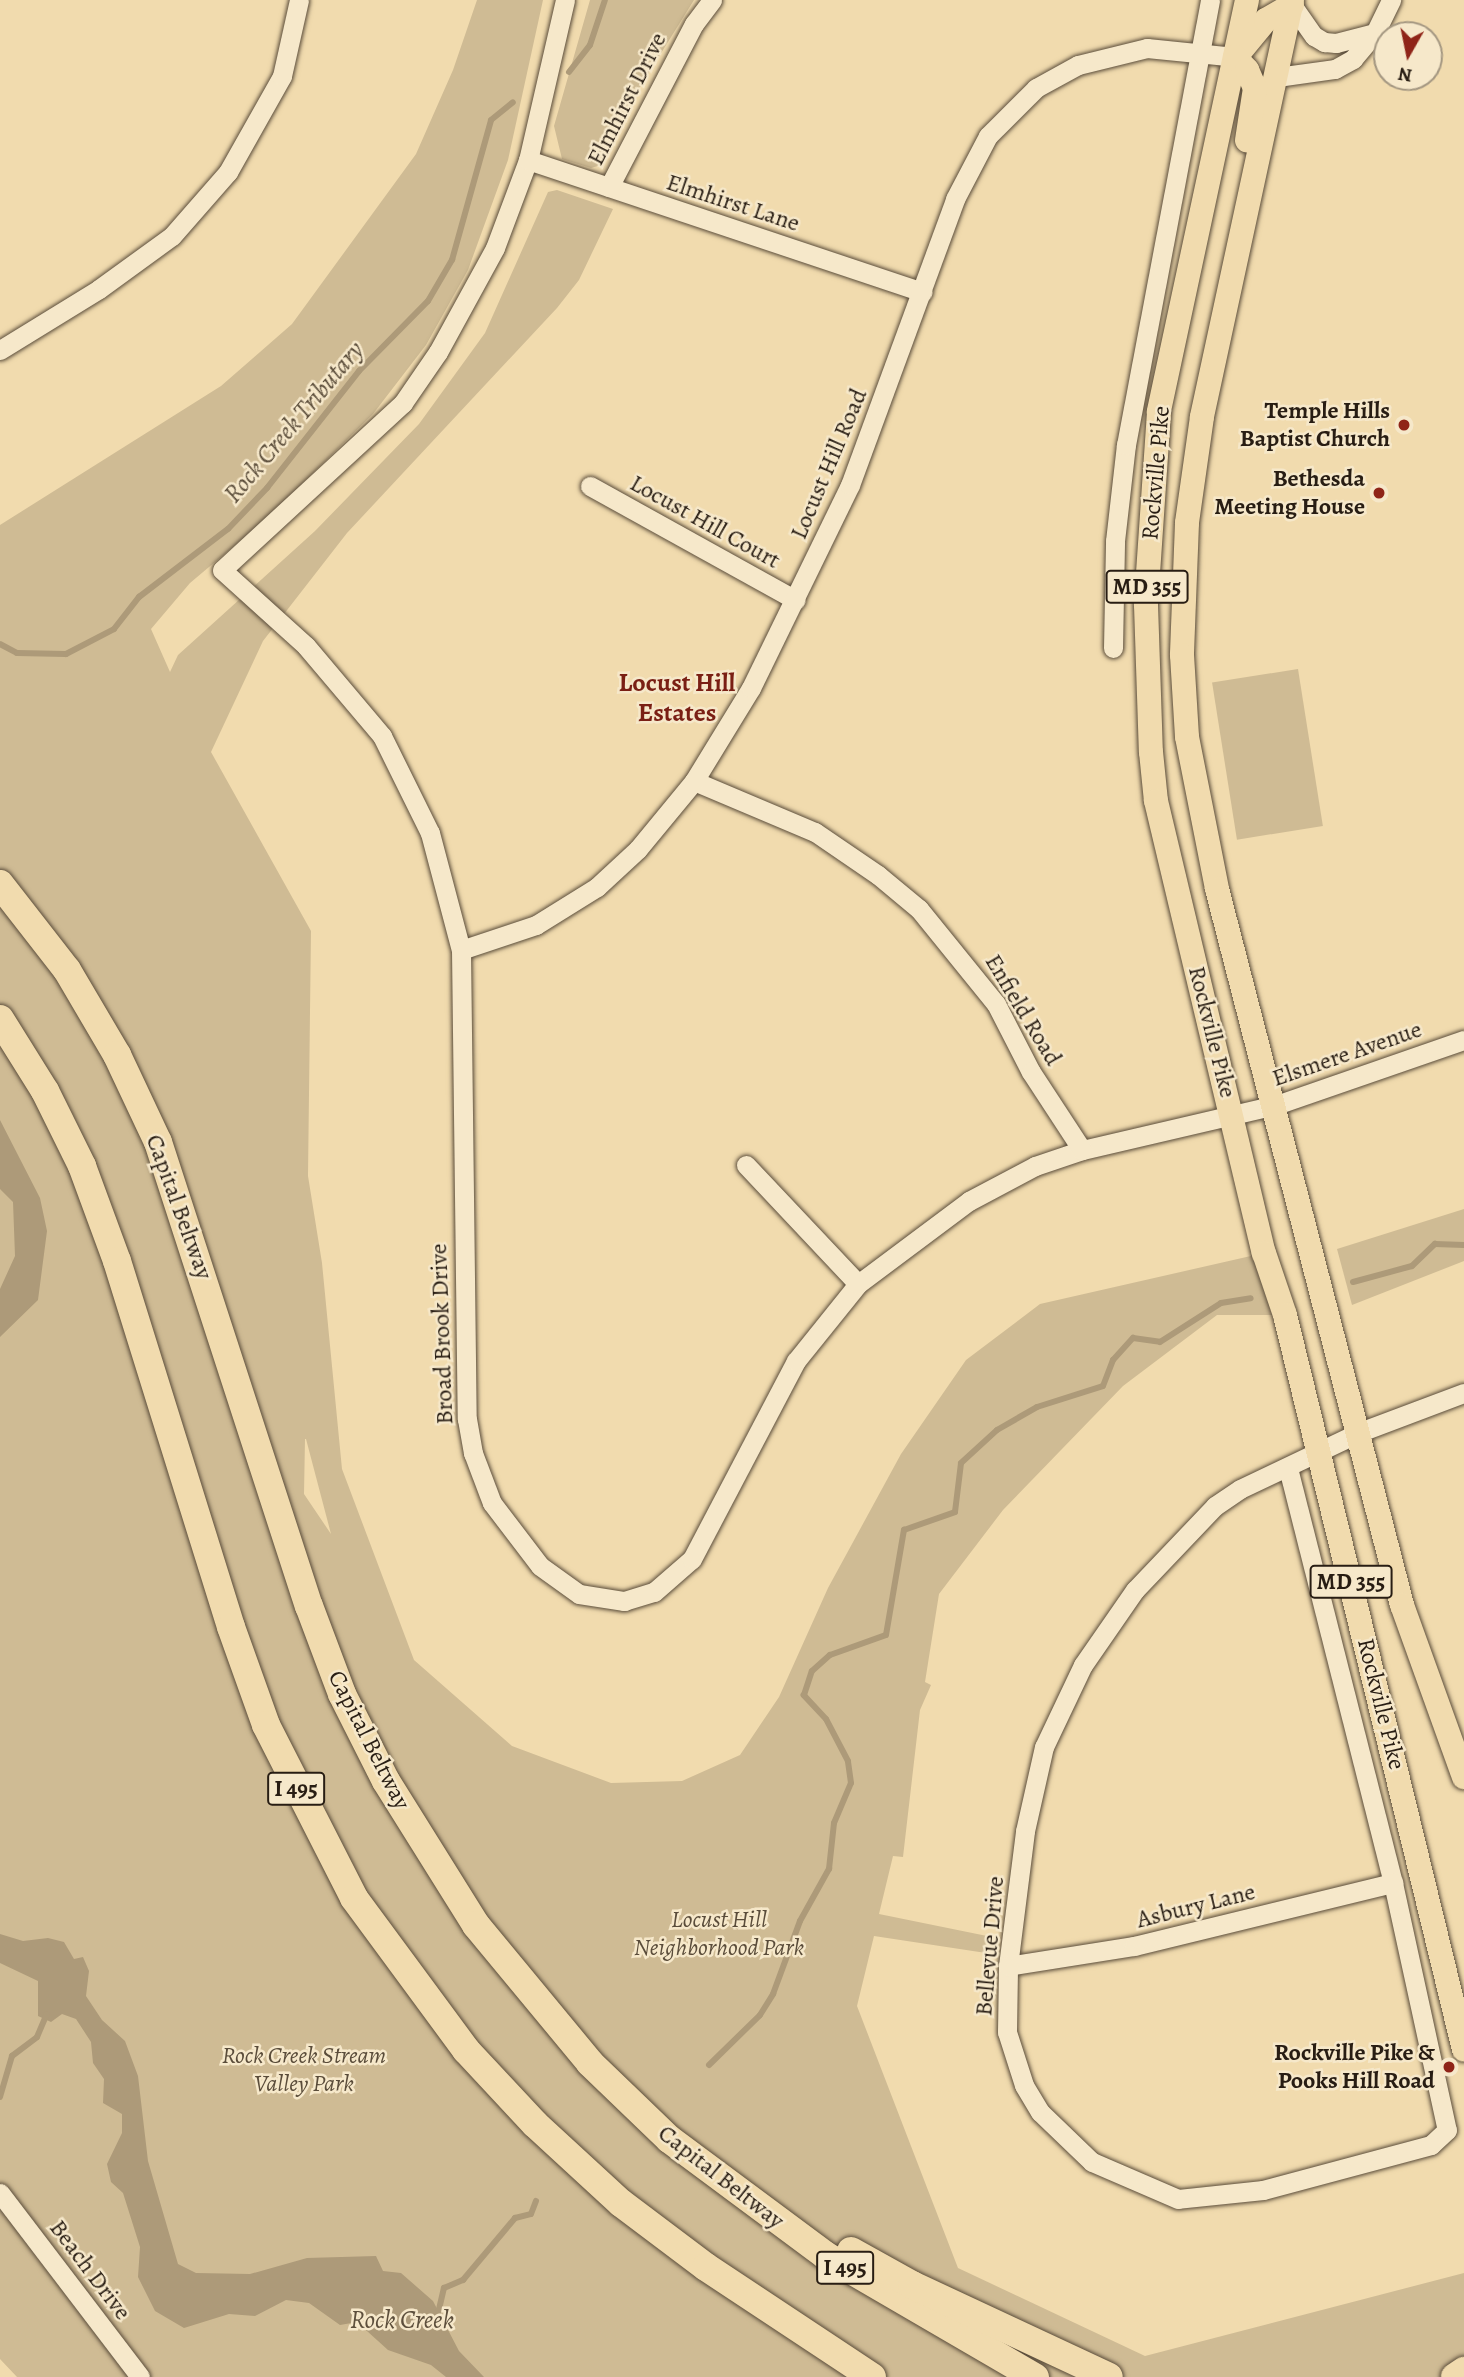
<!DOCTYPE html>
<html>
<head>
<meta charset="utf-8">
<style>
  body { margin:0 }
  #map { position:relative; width:1464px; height:2377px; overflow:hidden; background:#f1dbae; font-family:Alegreya,serif }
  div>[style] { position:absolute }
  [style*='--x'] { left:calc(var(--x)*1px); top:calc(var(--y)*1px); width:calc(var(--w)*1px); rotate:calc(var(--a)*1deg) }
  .green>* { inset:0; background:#cfbb94; transform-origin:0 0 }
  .water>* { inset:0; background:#ad9a79 }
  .stream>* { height:6px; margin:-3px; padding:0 3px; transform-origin:3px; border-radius:3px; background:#ad9a79 }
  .roads { filter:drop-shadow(0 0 2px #5a4c3a) drop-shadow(0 0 2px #5a4c3a) }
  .minor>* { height:19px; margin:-9.5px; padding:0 9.5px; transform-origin:9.5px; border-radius:9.5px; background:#f6e8ca }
  .major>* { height:24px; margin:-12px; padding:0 12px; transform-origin:12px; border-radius:12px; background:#f1dbae }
  .highway>* { height:28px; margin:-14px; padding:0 14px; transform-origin:14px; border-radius:14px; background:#f1dbae }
  .dots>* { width:19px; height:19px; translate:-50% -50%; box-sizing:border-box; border:4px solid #f6e8ca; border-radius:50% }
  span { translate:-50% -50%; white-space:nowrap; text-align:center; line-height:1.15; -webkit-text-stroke:5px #f6e8ca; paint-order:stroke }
  .shield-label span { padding:2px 5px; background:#f6e8ca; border:2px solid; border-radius:5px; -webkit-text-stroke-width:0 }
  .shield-label { font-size:23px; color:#281d13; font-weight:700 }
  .street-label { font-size:24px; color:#281d13 }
  .poi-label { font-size:24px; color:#281d13; font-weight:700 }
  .right { translate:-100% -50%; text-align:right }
  .park-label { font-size:24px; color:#5a4c3a; font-style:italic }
  .water-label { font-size:26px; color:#5d4f3c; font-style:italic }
  .neighbourhood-label { font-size:26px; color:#7a1f14; font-weight:700 }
  .north { position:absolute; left:1373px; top:21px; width:70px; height:70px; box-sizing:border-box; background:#f6e8ca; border:2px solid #a49781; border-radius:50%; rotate:189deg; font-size:19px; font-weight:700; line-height:28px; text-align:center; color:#281d13 }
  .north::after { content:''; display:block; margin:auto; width:24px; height:32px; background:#8f2418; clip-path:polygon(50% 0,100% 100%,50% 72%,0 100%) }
</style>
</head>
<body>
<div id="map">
  <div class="green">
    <i style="clip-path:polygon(evenodd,477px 0,543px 0,508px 160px,468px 270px,426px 345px,373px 414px,265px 520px,190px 583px,151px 629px,170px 672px,178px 655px,315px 531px,419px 424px,485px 333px,548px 192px,557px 190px,613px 209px,579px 280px,557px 308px,347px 533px,263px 641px,211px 752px,311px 931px,308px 1176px,322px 1263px,342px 1469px,414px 1660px,512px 1746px,611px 1783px,682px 1781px,740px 1755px,779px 1697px,828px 1588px,901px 1454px,966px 1360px,1040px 1304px,1264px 1253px,1285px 1315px,1217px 1315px,1123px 1386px,1003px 1510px,939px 1594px,925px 1682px,931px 1685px,920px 1710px,903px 1857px,893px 1856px,879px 1914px,987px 1936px,986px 1953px,874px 1936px,857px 2006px,958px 2268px,1145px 2356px,1464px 2273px,1464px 2377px,17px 2377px,0 2359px,0 525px,221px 386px,292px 324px,416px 154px,453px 70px,477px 0,305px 1439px,306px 1439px,331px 1534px,304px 1494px,305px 1439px)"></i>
    <i style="clip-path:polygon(590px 0,694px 0,632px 100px,601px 165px,591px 168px,562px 159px,554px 126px)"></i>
    <i style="left:1298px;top:669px;width:159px;height:87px;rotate:81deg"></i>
    <i style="clip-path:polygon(1464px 1209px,1464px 1261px,1352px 1305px,1337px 1249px)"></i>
  </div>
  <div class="water">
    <i style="clip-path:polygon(0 1120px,40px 1198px,47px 1231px,38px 1300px,0 1337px,0 1289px,15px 1256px,13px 1202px,0 1189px)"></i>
    <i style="clip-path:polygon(0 1934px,23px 1941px,48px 1938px,64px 1942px,74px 1959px,83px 1957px,89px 1971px,86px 1996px,102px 2020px,125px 2041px,138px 2076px,148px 2161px,178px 2264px,196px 2273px,250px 2274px,307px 2258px,376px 2256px,383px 2271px,401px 2273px,433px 2301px,459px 2351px,484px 2377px,446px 2377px,431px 2365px,388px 2350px,357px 2322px,340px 2325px,309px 2303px,286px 2300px,255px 2316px,229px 2314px,184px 2328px,155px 2311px,138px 2277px,140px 2247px,123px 2193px,111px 2182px,107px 2164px,122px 2133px,122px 2114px,103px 2103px,104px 2079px,93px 2063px,91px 2042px,76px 2019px,62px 2014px,51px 2022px,38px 2016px,38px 1981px,0 1963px)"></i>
  </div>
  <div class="stream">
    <i style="--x:569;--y:72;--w:34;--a:-52"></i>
    <i style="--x:590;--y:45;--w:47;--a:-71.6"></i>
    <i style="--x:0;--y:644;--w:19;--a:28"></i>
    <i style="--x:17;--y:653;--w:49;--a:1.2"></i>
    <i style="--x:66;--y:654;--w:54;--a:-27.5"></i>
    <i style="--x:114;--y:629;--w:41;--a:-52"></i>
    <i style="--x:139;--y:597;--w:112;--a:-37.4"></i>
    <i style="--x:228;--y:529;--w:57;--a:-46.4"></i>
    <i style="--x:267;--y:488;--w:149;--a:-51.8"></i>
    <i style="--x:359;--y:371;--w:98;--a:-45.4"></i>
    <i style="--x:428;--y:301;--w:48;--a:-59.7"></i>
    <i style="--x:452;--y:260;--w:145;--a:-74.4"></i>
    <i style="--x:491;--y:120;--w:28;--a:-39"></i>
    <i style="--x:1353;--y:1282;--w:61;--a:-15.2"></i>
    <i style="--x:1412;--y:1266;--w:32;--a:-44"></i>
    <i style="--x:1435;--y:1244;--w:29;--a:2"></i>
    <i style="--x:709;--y:2065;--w:71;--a:-44.4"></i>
    <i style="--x:760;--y:2015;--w:25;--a:-58"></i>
    <i style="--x:773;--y:1994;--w:78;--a:-69.7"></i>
    <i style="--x:800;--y:1921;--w:60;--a:-60.9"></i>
    <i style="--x:829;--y:1869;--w:46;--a:-83.8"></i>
    <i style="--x:834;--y:1823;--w:43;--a:-67"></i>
    <i style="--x:851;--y:1783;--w:22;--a:-98"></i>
    <i style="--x:848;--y:1761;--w:47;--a:-117.6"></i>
    <i style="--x:826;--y:1719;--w:33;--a:-133"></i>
    <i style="--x:804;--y:1695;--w:25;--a:-72"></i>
    <i style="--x:812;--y:1671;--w:24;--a:-42"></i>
    <i style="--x:830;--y:1655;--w:59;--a:-19.7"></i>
    <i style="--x:886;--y:1635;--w:107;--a:-80.3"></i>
    <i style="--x:904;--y:1530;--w:54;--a:-19.4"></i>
    <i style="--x:955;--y:1512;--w:49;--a:-83"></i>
    <i style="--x:961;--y:1463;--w:49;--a:-42.5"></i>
    <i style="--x:997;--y:1430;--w:46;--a:-29.9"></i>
    <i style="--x:1037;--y:1407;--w:69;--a:-17.7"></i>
    <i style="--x:1103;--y:1386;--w:28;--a:-69"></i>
    <i style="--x:1113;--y:1360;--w:30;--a:-48"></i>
    <i style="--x:1133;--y:1338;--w:27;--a:8"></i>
    <i style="--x:1160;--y:1342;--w:72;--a:-32.6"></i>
    <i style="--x:1221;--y:1303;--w:30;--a:-9"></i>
    <i style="--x:0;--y:2097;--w:43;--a:-73.7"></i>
    <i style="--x:12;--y:2056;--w:31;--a:-37"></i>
    <i style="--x:37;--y:2037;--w:25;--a:-67"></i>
    <i style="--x:437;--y:2318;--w:31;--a:-77"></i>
    <i style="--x:444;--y:2288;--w:21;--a:-23"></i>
    <i style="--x:463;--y:2280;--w:81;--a:-50"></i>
    <i style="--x:515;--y:2218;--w:16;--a:-14"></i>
    <i style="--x:531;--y:2214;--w:14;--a:-69"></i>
  </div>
  <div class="roads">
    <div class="minor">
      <i style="--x:565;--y:0;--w:164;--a:103"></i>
      <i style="--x:528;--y:160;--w:94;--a:110.6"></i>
      <i style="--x:495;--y:248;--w:119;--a:118.7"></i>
      <i style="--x:438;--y:352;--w:62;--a:124.5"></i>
      <i style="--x:403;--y:403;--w:246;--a:137.3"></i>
      <i style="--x:222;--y:570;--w:113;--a:42.1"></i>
      <i style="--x:306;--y:646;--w:118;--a:49.8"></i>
      <i style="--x:382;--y:736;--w:108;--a:63.7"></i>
      <i style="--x:430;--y:833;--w:121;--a:75.2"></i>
      <i style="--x:461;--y:950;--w:469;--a:89.3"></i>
      <i style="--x:467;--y:1419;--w:35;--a:80"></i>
      <i style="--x:473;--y:1453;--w:53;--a:69.2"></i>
      <i style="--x:492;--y:1503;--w:79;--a:52.7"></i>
      <i style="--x:540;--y:1566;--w:48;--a:35.7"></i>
      <i style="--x:579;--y:1594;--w:46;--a:8.8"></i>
      <i style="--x:624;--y:1601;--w:31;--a:-17"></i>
      <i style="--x:654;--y:1592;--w:50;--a:-41"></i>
      <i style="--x:692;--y:1559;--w:224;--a:-62.3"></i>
      <i style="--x:796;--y:1361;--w:99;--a:-51.2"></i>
      <i style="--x:858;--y:1284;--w:139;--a:-36.8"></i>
      <i style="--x:969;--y:1201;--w:75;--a:-27.9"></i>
      <i style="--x:1035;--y:1166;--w:50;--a:-18.8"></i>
      <i style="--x:1082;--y:1150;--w:199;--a:-13.1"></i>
      <i style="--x:1276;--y:1105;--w:199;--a:-19.1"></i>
      <i style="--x:1292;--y:5;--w:38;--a:55"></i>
      <i style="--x:1314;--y:36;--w:12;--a:31"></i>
      <i style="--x:1324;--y:42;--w:12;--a:5"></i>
      <i style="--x:1336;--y:43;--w:40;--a:-14.4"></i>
      <i style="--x:1277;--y:77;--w:59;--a:-7.9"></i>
      <i style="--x:1335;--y:69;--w:21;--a:-29"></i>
      <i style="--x:1353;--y:59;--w:34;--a:-50"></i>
      <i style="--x:1375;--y:33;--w:37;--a:-64"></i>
      <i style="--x:528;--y:160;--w:416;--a:18.5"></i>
      <i style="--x:609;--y:187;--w:184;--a:-62.5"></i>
      <i style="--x:694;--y:24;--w:30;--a:-53"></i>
      <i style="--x:0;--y:350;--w:116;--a:-31.6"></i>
      <i style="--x:99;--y:289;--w:90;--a:-36"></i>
      <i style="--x:172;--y:236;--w:85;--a:-48.8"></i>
      <i style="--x:228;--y:172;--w:110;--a:-60.6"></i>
      <i style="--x:282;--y:76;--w:78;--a:-77.4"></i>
      <i style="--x:590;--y:486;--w:235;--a:29"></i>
      <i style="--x:1113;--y:648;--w:107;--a:-88.9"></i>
      <i style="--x:1115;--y:541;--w:97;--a:-83.5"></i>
      <i style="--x:1126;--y:445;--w:453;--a:-79.3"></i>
      <i style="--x:694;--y:781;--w:131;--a:22.9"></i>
      <i style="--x:815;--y:832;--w:76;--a:34.3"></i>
      <i style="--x:878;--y:875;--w:53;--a:39.7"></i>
      <i style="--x:919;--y:909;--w:122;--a:51"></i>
      <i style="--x:996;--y:1004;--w:76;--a:62.8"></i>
      <i style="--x:1031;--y:1072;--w:93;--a:56.8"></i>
      <i style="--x:461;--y:950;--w:79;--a:-18.4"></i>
      <i style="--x:536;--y:925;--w:72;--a:-31.9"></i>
      <i style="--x:597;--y:887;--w:56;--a:-42.8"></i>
      <i style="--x:638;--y:849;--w:88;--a:-50.5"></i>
      <i style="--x:694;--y:781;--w:109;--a:-58.5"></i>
      <i style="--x:751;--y:688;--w:226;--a:-64"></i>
      <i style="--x:850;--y:485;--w:305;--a:-69.8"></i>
      <i style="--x:955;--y:199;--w:71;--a:-62.4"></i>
      <i style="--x:988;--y:136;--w:68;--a:-45"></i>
      <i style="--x:1036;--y:88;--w:48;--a:-28.7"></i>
      <i style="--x:1078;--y:65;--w:71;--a:-13.8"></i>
      <i style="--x:1147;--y:48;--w:88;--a:5.8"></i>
      <i style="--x:746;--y:1165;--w:163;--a:46.7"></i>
      <i style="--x:1288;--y:1468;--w:428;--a:75.8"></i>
      <i style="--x:1393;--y:1883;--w:253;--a:77.7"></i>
      <i style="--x:1447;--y:2130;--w:22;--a:137"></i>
      <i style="--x:1431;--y:2145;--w:174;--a:165"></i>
      <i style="--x:1263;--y:2190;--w:85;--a:174"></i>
      <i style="--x:1178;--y:2199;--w:94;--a:-156.7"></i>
      <i style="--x:1092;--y:2162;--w:72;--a:-136.1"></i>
      <i style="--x:1040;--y:2112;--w:31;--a:-121"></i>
      <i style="--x:1024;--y:2085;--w:56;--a:-107.8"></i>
      <i style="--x:1007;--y:2032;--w:66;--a:-89.1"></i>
      <i style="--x:1008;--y:1966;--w:136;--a:-82.8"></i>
      <i style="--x:1025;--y:1831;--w:86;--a:-77.3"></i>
      <i style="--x:1044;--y:1747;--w:91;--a:-64.6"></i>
      <i style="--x:1083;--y:1665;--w:91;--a:-55.3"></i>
      <i style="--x:1135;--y:1590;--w:116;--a:-46.4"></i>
      <i style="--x:1215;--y:1506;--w:30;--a:-34"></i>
      <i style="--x:1240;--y:1489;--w:133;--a:-25.4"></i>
      <i style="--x:1360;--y:1432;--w:111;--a:-20.6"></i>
      <i style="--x:1008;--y:1966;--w:128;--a:-9"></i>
      <i style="--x:1134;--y:1946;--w:267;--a:-13.7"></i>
      <i style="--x:0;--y:2193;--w:231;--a:52.7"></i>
    </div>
    <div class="major">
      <i style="--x:1247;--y:0;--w:421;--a:102.1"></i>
      <i style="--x:1159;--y:412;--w:193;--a:93.9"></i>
      <i style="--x:1146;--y:605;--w:147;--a:88.1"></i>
      <i style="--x:1151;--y:752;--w:49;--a:84.2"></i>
      <i style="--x:1156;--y:801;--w:465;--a:76.6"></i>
      <i style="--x:1264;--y:1253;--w:65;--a:71.3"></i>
      <i style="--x:1285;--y:1315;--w:756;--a:76.31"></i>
      <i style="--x:1292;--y:0;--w:427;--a:102.2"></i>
      <i style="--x:1202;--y:417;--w:107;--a:98.1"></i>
      <i style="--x:1187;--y:523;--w:132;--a:92.2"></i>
      <i style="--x:1182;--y:655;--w:82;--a:86.5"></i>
      <i style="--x:1187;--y:737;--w:155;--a:78.8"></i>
      <i style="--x:1217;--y:889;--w:740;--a:75.51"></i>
      <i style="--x:1402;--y:1605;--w:183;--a:70.2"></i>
      <i style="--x:1238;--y:54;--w:44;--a:-50.5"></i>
      <i style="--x:1266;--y:20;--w:30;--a:-30"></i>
      <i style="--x:1235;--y:57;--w:18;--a:47"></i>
      <i style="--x:1247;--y:70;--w:20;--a:66"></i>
      <i style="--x:1255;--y:88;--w:53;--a:98.7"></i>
    </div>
    <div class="highway">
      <i style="--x:0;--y:884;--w:109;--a:52.1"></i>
      <i style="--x:67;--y:970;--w:99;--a:59.5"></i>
      <i style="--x:117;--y:1055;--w:96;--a:64.8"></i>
      <i style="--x:158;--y:1142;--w:488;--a:72"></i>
      <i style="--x:309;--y:1606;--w:94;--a:69.4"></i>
      <i style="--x:342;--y:1694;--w:97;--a:63.2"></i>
      <i style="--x:386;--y:1781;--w:170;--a:58"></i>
      <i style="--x:476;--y:1925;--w:179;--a:50.4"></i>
      <i style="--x:590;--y:2063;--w:110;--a:43.9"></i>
      <i style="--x:669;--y:2139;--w:194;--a:36.6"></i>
      <i style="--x:825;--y:2255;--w:243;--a:30.2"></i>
      <i style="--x:0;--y:1019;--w:85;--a:58"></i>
      <i style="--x:45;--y:1091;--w:84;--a:63.7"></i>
      <i style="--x:82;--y:1166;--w:101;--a:69.8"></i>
      <i style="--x:117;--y:1261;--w:383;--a:72.7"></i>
      <i style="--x:231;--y:1627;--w:104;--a:70.3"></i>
      <i style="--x:266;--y:1725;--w:194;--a:63"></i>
      <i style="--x:354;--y:1898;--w:189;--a:53.6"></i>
      <i style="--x:466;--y:2050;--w:101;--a:47"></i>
      <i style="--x:535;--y:2124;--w:117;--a:42.6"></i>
      <i style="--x:621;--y:2203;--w:106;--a:37"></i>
      <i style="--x:706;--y:2267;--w:199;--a:33.5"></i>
      <i style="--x:851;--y:2251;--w:70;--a:29.1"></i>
      <i style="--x:912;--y:2285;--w:217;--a:25"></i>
      <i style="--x:1455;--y:2377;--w:11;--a:-34"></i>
    </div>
  </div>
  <div class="dots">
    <i style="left:1404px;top:425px;background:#8f2418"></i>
    <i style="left:1379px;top:493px;background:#8f2418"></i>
    <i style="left:1449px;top:2067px;background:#8f2418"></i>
  </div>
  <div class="shield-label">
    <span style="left:1147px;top:587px">MD 355</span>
    <span style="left:1351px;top:1582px">MD 355</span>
    <span style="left:296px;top:1789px">I 495</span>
    <span style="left:845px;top:2268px">I 495</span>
  </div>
  <div class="street-label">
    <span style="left:627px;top:99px;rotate:-63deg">Elmhirst Drive</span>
    <span style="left:733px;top:203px;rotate:18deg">Elmhirst Lane</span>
    <span style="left:829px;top:464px;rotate:-67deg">Locust Hill Road</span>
    <span style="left:1156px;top:473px;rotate:-85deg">Rockville Pike</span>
    <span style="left:705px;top:522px;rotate:29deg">Locust Hill Court</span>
    <span style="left:1023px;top:1010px;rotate:59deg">Enfield Road</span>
    <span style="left:1212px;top:1032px;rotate:76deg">Rockville Pike</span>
    <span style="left:1347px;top:1054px;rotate:-19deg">Elsmere Avenue</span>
    <span style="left:179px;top:1207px;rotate:70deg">Capital Beltway</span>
    <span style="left:442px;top:1334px;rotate:-92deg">Broad Brook Drive</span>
    <span style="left:1381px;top:1704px;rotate:76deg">Rockville Pike</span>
    <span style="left:369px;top:1740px;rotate:63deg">Capital Beltway</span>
    <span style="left:1196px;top:1906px;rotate:-14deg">Asbury Lane</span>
    <span style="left:990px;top:1946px;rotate:-85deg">Bellevue Drive</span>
    <span style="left:721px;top:2177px;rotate:38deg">Capital Beltway</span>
    <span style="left:90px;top:2270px;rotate:53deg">Beach Drive</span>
  </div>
  <div class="poi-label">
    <span class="right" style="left:1390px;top:425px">Temple Hills<br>Baptist Church</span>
    <span class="right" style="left:1365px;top:493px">Bethesda<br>Meeting House</span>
    <span class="right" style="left:1435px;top:2067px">Rockville Pike &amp;<br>Pooks Hill Road</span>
  </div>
  <div class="park-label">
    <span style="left:719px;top:1934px">Locust Hill<br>Neighborhood Park</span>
    <span style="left:304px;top:2070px">Rock Creek Stream<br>Valley Park</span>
  </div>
  <div class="water-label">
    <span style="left:294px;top:422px;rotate:-50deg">Rock Creek Tributary</span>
    <span style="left:402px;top:2320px">Rock Creek</span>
  </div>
  <div class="neighbourhood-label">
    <span style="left:677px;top:698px">Locust Hill<br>Estates</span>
  </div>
  <div class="north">N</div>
</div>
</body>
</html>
